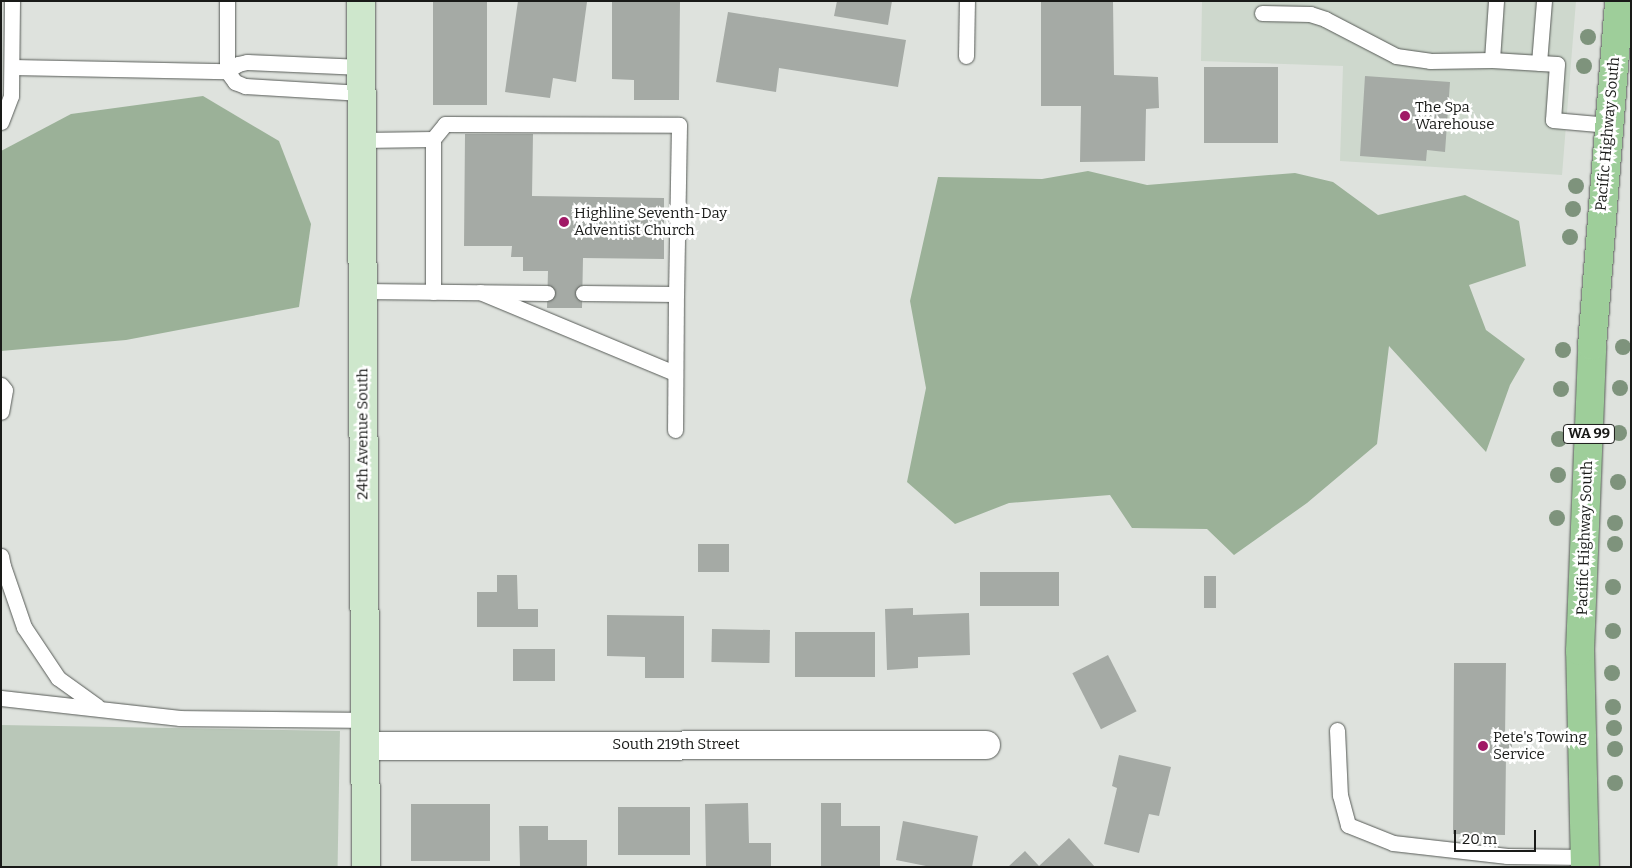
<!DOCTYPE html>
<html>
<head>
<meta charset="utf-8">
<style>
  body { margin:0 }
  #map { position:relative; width:1632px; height:868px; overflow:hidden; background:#dee2dd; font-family:Bitter,serif }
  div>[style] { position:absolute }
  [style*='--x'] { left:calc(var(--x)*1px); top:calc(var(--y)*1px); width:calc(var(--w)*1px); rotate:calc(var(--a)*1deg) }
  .built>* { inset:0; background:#ced8cd }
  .green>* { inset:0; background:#b9c7b8; transform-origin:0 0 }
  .forest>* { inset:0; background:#9bb198 }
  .building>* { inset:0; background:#a5aaa5; transform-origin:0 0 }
  .roads { filter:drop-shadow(0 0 1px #575b57) drop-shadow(0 0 1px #575b57) }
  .lane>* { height:15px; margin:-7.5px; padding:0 7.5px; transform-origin:7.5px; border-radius:7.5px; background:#fff }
  .street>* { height:28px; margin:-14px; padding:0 14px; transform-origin:14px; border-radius:14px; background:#fff }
  .secondary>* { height:28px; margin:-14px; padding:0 14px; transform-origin:14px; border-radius:14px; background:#cee7cc }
  .primary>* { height:28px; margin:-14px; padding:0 14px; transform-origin:14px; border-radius:14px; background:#9ece9a }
  .trees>* { width:16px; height:16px; margin:-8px; border-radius:50%; background:#7e937c }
  .dots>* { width:14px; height:14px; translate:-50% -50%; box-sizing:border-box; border:2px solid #fff; border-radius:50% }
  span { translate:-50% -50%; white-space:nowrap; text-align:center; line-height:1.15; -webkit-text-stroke:5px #fff; paint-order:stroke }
  .shield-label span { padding:1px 4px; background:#fff; border:1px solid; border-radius:4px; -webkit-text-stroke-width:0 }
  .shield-label { font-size:14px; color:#191a18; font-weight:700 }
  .poi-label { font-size:15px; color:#191a18 }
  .left { translate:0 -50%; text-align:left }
  .street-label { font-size:15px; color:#191a18 }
  .frame { position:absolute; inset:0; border:2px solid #191a18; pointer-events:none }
  .scale { position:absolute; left:1454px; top:830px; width:82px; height:22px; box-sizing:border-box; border:2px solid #191a18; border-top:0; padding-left:6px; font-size:15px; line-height:18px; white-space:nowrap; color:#191a18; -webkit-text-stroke:4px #fff; paint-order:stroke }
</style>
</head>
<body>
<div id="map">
  <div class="built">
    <i style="clip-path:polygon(1202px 1px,1576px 1px,1562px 175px,1340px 161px,1343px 66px,1201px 61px)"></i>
  </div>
  <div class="green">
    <i style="left:1px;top:725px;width:339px;height:142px;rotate:1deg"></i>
  </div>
  <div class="forest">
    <i style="clip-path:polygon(203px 96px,279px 141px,311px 224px,299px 307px,126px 340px,1px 351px,1px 151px,71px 114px)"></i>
    <i style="clip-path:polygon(1088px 171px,1147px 185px,1295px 173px,1333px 182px,1378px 215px,1465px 195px,1519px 221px,1526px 266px,1469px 285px,1486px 330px,1525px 359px,1510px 385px,1486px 452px,1389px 346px,1377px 444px,1307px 503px,1234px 555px,1207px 529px,1132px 528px,1110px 495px,1009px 503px,955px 524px,907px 482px,926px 388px,910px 301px,938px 177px,1042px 179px)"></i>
  </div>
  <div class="building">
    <i style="left:433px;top:1px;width:54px;height:104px"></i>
    <i style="clip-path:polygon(518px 1px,587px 2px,576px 82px,553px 78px,550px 98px,505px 92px)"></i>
    <i style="clip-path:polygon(612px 1px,680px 1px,679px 100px,634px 100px,634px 80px,612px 79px)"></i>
    <i style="clip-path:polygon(837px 1px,892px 1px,888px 25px,834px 16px)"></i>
    <i style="clip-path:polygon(1041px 1px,1113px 1px,1114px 75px,1158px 77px,1159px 108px,1146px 109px,1145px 161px,1080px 162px,1081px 106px,1041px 106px)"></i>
    <i style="clip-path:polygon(728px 12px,906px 40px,898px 87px,779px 68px,776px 92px,716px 82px)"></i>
    <i style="left:1278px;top:67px;width:76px;height:74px;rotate:90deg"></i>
    <i style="clip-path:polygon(1365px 76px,1450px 82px,1445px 152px,1427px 150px,1426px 161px,1360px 156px)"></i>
    <i style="clip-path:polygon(465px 134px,533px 134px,532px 196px,664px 198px,664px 259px,583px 258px,582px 308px,547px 308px,548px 271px,523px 271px,523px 257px,511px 257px,512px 246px,464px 246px)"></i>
    <i style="left:698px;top:544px;width:31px;height:28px"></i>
    <i style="left:980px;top:572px;width:79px;height:34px"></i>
    <i style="clip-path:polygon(497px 575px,517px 575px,518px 609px,538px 609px,538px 627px,477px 627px,477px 592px,497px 592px)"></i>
    <i style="left:1204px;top:576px;width:12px;height:32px"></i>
    <i style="clip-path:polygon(913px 608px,913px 615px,969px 613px,970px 655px,918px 657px,918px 668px,887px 670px,885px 609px)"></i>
    <i style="clip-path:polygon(607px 615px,684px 616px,684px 678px,645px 678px,645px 657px,607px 656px)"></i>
    <i style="left:712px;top:629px;width:58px;height:33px;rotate:1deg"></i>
    <i style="left:795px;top:632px;width:80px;height:45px"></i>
    <i style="left:513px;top:649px;width:42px;height:32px"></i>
    <i style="left:1108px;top:655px;width:63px;height:40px;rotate:63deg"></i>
    <i style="clip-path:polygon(1454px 663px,1506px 663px,1505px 738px,1512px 738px,1512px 755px,1506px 755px,1505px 835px,1453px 834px)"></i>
    <i style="clip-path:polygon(1119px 755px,1171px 767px,1159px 816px,1149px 814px,1139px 853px,1104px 844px,1117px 788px,1112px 786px)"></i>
    <i style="clip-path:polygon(748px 803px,749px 843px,771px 843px,771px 867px,706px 867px,705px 804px)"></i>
    <i style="clip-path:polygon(821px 803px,841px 803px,841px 826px,880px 826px,880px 867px,821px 867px)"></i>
    <i style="left:411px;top:804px;width:79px;height:57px"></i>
    <i style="left:618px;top:807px;width:72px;height:48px"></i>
    <i style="clip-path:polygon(903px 821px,978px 836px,972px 867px,931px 867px,896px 860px)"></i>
    <i style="clip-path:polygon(519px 826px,548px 826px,548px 840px,587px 840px,587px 867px,520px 867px)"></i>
    <i style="clip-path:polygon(1069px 838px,1095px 867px,1008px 867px,1025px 851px,1039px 866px)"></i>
  </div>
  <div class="roads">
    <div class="lane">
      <i style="--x:227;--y:1;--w:70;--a:90"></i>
      <i style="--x:227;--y:71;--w:14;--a:54"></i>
      <i style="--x:235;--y:82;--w:11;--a:22"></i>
      <i style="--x:245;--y:86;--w:117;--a:3.4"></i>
      <i style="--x:1496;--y:1;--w:59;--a:93.9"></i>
      <i style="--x:1492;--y:60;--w:65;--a:3.5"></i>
      <i style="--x:1557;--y:64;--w:56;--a:94.1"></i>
      <i style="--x:1553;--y:120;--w:56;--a:5.1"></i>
      <i style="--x:1262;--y:13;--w:48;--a:1.2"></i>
      <i style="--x:1310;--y:14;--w:16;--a:18"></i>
      <i style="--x:1325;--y:19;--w:80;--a:27.5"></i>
      <i style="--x:1396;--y:56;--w:34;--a:8"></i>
      <i style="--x:1430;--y:61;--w:62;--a:-0.9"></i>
      <i style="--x:966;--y:56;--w:55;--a:-89"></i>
      <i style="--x:1539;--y:63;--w:62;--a:-85.4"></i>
      <i style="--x:12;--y:67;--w:215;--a:1.1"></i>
      <i style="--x:227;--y:71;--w:13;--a:-32"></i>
      <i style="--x:238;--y:64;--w:9;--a:-13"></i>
      <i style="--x:247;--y:62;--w:115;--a:2.5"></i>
      <i style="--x:1;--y:122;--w:28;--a:-69"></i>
      <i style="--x:11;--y:96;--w:95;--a:-89.4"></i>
      <i style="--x:433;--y:139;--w:19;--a:-51"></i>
      <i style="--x:445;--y:124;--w:234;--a:0.2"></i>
      <i style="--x:679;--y:125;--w:169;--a:91"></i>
      <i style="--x:362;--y:140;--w:71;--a:-0.8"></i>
      <i style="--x:433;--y:139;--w:153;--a:90"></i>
      <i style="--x:363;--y:291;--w:184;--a:0.6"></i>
      <i style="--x:480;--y:292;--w:211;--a:22.6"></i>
      <i style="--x:583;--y:293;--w:93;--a:0.6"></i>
      <i style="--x:676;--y:294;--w:136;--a:90.4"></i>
      <i style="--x:1;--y:385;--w:6;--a:51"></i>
      <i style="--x:5;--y:390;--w:22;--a:100"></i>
      <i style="--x:1;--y:556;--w:10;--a:79"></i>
      <i style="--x:3;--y:566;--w:65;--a:71"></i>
      <i style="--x:24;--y:627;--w:61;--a:56.3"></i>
      <i style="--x:58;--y:678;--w:48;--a:35.7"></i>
      <i style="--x:1;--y:698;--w:180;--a:6.4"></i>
      <i style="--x:180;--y:718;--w:185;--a:0.6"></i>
      <i style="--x:1337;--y:730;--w:65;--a:87.4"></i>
      <i style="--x:1340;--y:795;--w:31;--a:75"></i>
      <i style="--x:1348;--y:825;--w:48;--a:21.8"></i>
      <i style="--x:1393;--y:843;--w:115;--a:6.5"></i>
      <i style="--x:1507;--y:856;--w:78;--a:0.7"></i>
    </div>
    <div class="street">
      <i style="--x:365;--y:746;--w:621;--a:-0.09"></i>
    </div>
    <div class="secondary">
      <i style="--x:361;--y:1;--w:866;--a:89.67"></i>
    </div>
    <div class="primary">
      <i style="--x:1585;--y:867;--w:216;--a:-91.3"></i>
      <i style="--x:1580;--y:651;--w:305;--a:-87.7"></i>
      <i style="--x:1592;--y:346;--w:346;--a:-85.5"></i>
    </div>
  </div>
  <div class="trees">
    <i style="left:1588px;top:37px"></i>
    <i style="left:1584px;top:66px"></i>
    <i style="left:1576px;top:186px"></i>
    <i style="left:1573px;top:209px"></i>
    <i style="left:1570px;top:237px"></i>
    <i style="left:1623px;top:347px"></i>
    <i style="left:1563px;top:350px"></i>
    <i style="left:1620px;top:388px"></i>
    <i style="left:1561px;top:389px"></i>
    <i style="left:1619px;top:433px"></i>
    <i style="left:1559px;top:439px"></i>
    <i style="left:1558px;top:475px"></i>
    <i style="left:1618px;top:482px"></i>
    <i style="left:1557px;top:518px"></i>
    <i style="left:1615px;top:523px"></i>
    <i style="left:1615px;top:544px"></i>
    <i style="left:1613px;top:587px"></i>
    <i style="left:1613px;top:631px"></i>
    <i style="left:1612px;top:673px"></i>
    <i style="left:1613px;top:707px"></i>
    <i style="left:1614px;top:728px"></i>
    <i style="left:1615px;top:749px"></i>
    <i style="left:1615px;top:783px"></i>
  </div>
  <div class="dots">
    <i style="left:1405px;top:116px;background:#a01966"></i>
    <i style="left:564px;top:222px;background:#a01966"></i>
    <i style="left:1483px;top:746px;background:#a01966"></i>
  </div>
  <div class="shield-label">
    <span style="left:1589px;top:434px">WA 99</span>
  </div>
  <div class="poi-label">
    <span class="left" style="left:1415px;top:116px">The Spa<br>Warehouse</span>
    <span class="left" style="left:574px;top:222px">Highline Seventh-Day<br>Adventist Church</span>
    <span class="left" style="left:1493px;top:746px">Pete's Towing<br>Service</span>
  </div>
  <div class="street-label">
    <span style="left:1608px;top:134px;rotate:-85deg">Pacific Highway South</span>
    <span style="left:363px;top:434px;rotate:-90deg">24th Avenue South</span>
    <span style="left:1585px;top:538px;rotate:-88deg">Pacific Highway South</span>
    <span style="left:676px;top:745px">South 219th Street</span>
  </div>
  <div class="frame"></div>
  <div class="scale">20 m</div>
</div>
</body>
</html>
